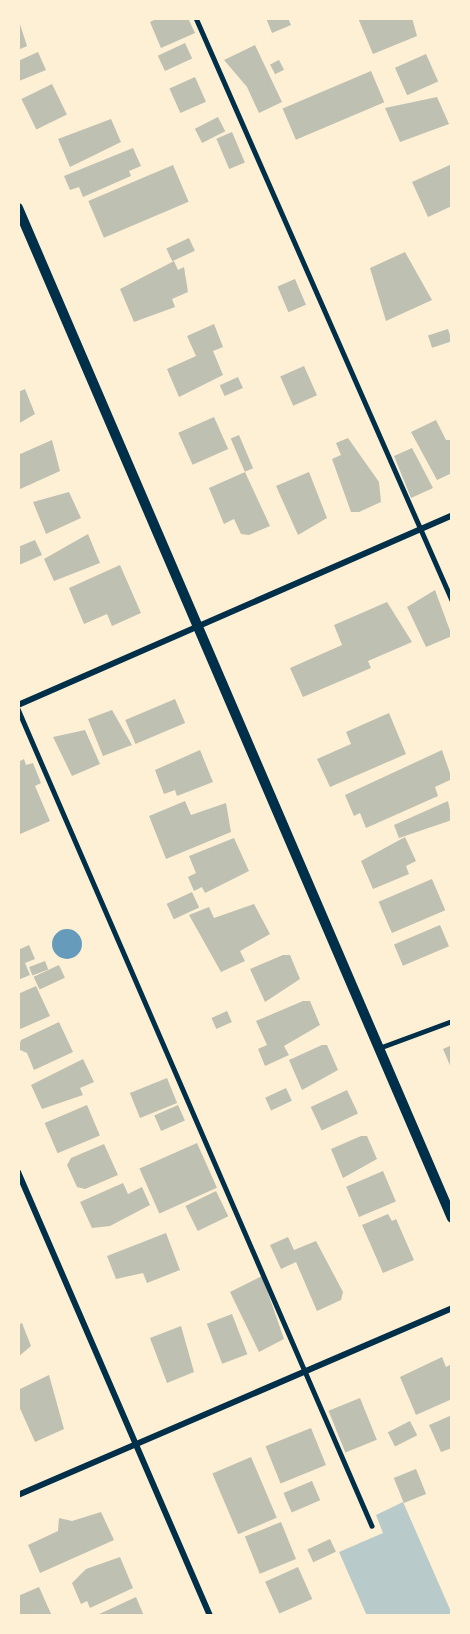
<!DOCTYPE html>
<html>
<head>
<meta charset="utf-8">
<style>
  body { margin:0 }
  #map { position:relative; width:470px; height:1634px; overflow:hidden; background:#fdf0d5; font-family:Manrope,sans-serif }
  div>[style] { position:absolute }
  [style*='--x'] { left:calc(var(--x)*1px); top:calc(var(--y)*1px); width:calc(var(--w)*1px); rotate:calc(var(--a)*1deg) }
  .green>* { inset:0; background:#b9caca }
  .water>* { inset:0; background:#669bbc }
  .round { border-radius:50% }
  .building>* { inset:0; background:#bec0b2; transform-origin:0 0 }
  .service>* { height:4.5px; margin:-2.25px; padding:0 2.25px; transform-origin:2.25px; border-radius:2.25px; background:#003049 }
  .minor>* { height:6px; margin:-3px; padding:0 3px; transform-origin:3px; border-radius:3px; background:#003049 }
  .tertiary>* { height:10px; margin:-5px; padding:0 5px; transform-origin:5px; border-radius:5px; background:#003049 }
  span { translate:-50% -50%; white-space:nowrap; text-align:center; line-height:1.15; -webkit-text-stroke:6px #fdf0d5; paint-order:stroke }
  .frame { position:absolute; inset:0; border:20px solid #fdf0d5; pointer-events:none }
</style>
</head>
<body>
<div id="map">
  <div class="green">
    <i style="clip-path:polygon(403px 1502px,452px 1614px,452px 1616px,367px 1616px,339px 1552px,383px 1533px,376px 1515px)"></i>
  </div>
  <div class="water">
    <i class="round" style="left:52px;top:929px;width:30px;height:30px"></i>
  </div>
  <div class="building">
    <i style="clip-path:polygon(18px 18px,27px 46px,18px 50px)"></i>
    <i style="clip-path:polygon(158px 18px,188px 18px,195px 33px,161px 48px,150px 22px)"></i>
    <i style="clip-path:polygon(266px 18px,288px 18px,291px 25px,272px 33px)"></i>
    <i style="clip-path:polygon(358px 18px,412px 18px,417px 36px,373px 54px)"></i>
    <i style="left:185px;top:43px;width:17px;height:30px;rotate:65deg"></i>
    <i style="clip-path:polygon(255px 45px,282px 102px,259px 113px,247px 87px,224px 60px)"></i>
    <i style="clip-path:polygon(38px 52px,46px 70px,19px 81px,18px 61px)"></i>
    <i style="left:426px;top:54px;width:30px;height:34px;rotate:66deg"></i>
    <i style="left:279px;top:60px;width:11px;height:10px;rotate:63deg"></i>
    <i style="left:371px;top:71px;width:34px;height:96px;rotate:67deg"></i>
    <i style="left:195px;top:77px;width:27px;height:28px;rotate:66deg"></i>
    <i style="left:52px;top:84px;width:34px;height:34px;rotate:64deg"></i>
    <i style="clip-path:polygon(437px 97px,449px 124px,400px 142px,385px 108px)"></i>
    <i style="left:218px;top:117px;width:16px;height:26px;rotate:63deg"></i>
    <i style="clip-path:polygon(111px 119px,121px 142px,70px 167px,58px 139px)"></i>
    <i style="left:232px;top:132px;width:33px;height:17px;rotate:67deg"></i>
    <i style="clip-path:polygon(133px 148px,141px 166px,129px 171px,131px 176px,83px 197px,79px 187px,70px 190px,64px 176px)"></i>
    <i style="clip-path:polygon(452px 164px,452px 206px,428px 217px,412px 182px)"></i>
    <i style="left:173px;top:165px;width:40px;height:92px;rotate:67deg"></i>
    <i style="left:189px;top:238px;width:14px;height:25px;rotate:65deg"></i>
    <i style="clip-path:polygon(405px 252px,432px 300px,386px 321px,370px 268px)"></i>
    <i style="clip-path:polygon(174px 261px,178px 270px,184px 267px,188px 292px,172px 299px,175px 307px,134px 322px,120px 289px)"></i>
    <i style="left:295px;top:279px;width:28px;height:19px;rotate:67deg"></i>
    <i style="clip-path:polygon(214px 324px,223px 347px,213px 351px,223px 375px,179px 397px,167px 369px,196px 356px,187px 336px)"></i>
    <i style="left:448px;top:329px;width:13px;height:21px;rotate:72deg"></i>
    <i style="left:304px;top:366px;width:32px;height:26px;rotate:66deg"></i>
    <i style="left:238px;top:377px;width:12px;height:20px;rotate:66deg"></i>
    <i style="clip-path:polygon(25px 389px,35px 414px,18px 424px,18px 392px)"></i>
    <i style="left:214px;top:417px;width:35px;height:39px;rotate:66deg"></i>
    <i style="clip-path:polygon(436px 420px,446px 440px,452px 440px,452px 473px,437px 480px,411px 432px)"></i>
    <i style="left:239px;top:435px;width:36px;height:9px;rotate:67deg"></i>
    <i style="clip-path:polygon(348px 438px,379px 482px,381px 502px,359px 512px,351px 512px,332px 459px,341px 455px,336px 443px)"></i>
    <i style="clip-path:polygon(52px 440px,60px 471px,18px 490px,18px 455px)"></i>
    <i style="clip-path:polygon(412px 448px,433px 488px,411px 498px,394px 456px)"></i>
    <i style="clip-path:polygon(245px 472px,270px 526px,249px 535px,241px 534px,234px 519px,224px 524px,209px 488px)"></i>
    <i style="clip-path:polygon(309px 472px,327px 518px,298px 535px,276px 486px)"></i>
    <i style="clip-path:polygon(69px 492px,81px 518px,46px 534px,33px 502px)"></i>
    <i style="clip-path:polygon(88px 534px,100px 563px,54px 581px,44px 559px)"></i>
    <i style="clip-path:polygon(35px 540px,42px 555px,19px 565px,18px 547px)"></i>
    <i style="clip-path:polygon(120px 565px,141px 613px,112px 626px,107px 614px,84px 624px,69px 588px)"></i>
    <i style="clip-path:polygon(435px 590px,452px 636px,426px 647px,407px 607px)"></i>
    <i style="clip-path:polygon(387px 602px,412px 642px,368px 661px,371px 668px,303px 697px,290px 668px,342px 645px,334px 625px)"></i>
    <i style="left:175px;top:699px;width:26px;height:54px;rotate:67deg"></i>
    <i style="clip-path:polygon(112px 710px,132px 745px,103px 756px,88px 719px)"></i>
    <i style="clip-path:polygon(389px 713px,406px 754px,330px 787px,317px 759px,351px 744px,346px 732px)"></i>
    <i style="clip-path:polygon(85px 730px,100px 764px,72px 776px,53px 737px)"></i>
    <i style="clip-path:polygon(200px 750px,213px 782px,177px 796px,175px 790px,164px 794px,155px 770px)"></i>
    <i style="clip-path:polygon(442px 750px,452px 779px,435px 787px,438px 796px,366px 828px,360px 813px,354px 816px,345px 795px)"></i>
    <i style="clip-path:polygon(24px 759px,26px 765px,33px 763px,41px 783px,35px 786px,50px 821px,18px 835px,18px 762px)"></i>
    <i style="clip-path:polygon(185px 801px,191px 815px,226px 803px,231px 832px,166px 859px,149px 816px)"></i>
    <i style="clip-path:polygon(448px 801px,452px 820px,399px 838px,394px 825px)"></i>
    <i style="clip-path:polygon(405px 837px,416px 861px,406px 866px,409px 874px,373px 889px,361px 861px)"></i>
    <i style="clip-path:polygon(234px 838px,249px 871px,205px 893px,202px 887px,194px 891px,188px 877px,196px 873px,189px 856px)"></i>
    <i style="left:432px;top:879px;width:34px;height:58px;rotate:67deg"></i>
    <i style="left:192px;top:892px;width:17px;height:28px;rotate:65deg"></i>
    <i style="clip-path:polygon(254px 904px,270px 934px,240px 951px,245px 961px,221px 972px,189px 915px,209px 907px,214px 918px)"></i>
    <i style="left:440px;top:925px;width:23px;height:50px;rotate:67deg"></i>
    <i style="clip-path:polygon(29px 945px,35px 959px,25px 963px,30px 975px,18px 980px,18px 950px)"></i>
    <i style="clip-path:polygon(283px 955px,290px 955px,300px 979px,265px 1002px,250px 969px)"></i>
    <i style="left:45px;top:961px;width:9px;height:17px;rotate:69deg"></i>
    <i style="left:59px;top:965px;width:14px;height:28px;rotate:65deg"></i>
    <i style="clip-path:polygon(36px 986px,50px 1016px,18px 1030px,18px 994px)"></i>
    <i style="clip-path:polygon(303px 1001px,310px 1001px,320px 1025px,284px 1046px,289px 1055px,265px 1066px,258px 1049px,267px 1045px,256px 1021px)"></i>
    <i style="left:227px;top:1011px;width:12px;height:17px;rotate:66deg"></i>
    <i style="clip-path:polygon(59px 1022px,73px 1052px,34px 1070px,27px 1053px,18px 1049px,21px 1040px)"></i>
    <i style="clip-path:polygon(322px 1045px,327px 1045px,338px 1070px,302px 1090px,289px 1060px)"></i>
    <i style="clip-path:polygon(452px 1045px,452px 1070px,443px 1049px)"></i>
    <i style="clip-path:polygon(83px 1059px,94px 1082px,80px 1088px,83px 1095px,42px 1109px,31px 1085px)"></i>
    <i style="left:167px;top:1078px;width:27px;height:40px;rotate:68deg"></i>
    <i style="left:286px;top:1088px;width:14px;height:23px;rotate:65deg"></i>
    <i style="left:347px;top:1090px;width:26px;height:40px;rotate:65deg"></i>
    <i style="left:87px;top:1105px;width:33px;height:46px;rotate:67deg"></i>
    <i style="left:178px;top:1105px;width:17px;height:26px;rotate:66deg"></i>
    <i style="clip-path:polygon(361px 1136px,367px 1136px,377px 1159px,343px 1178px,331px 1149px)"></i>
    <i style="left:197px;top:1143px;width:49px;height:63px;rotate:66deg"></i>
    <i style="clip-path:polygon(104px 1144px,118px 1175px,85px 1189px,77px 1187px,67px 1165px,71px 1158px)"></i>
    <i style="left:383px;top:1171px;width:33px;height:40px;rotate:67deg"></i>
    <i style="clip-path:polygon(123px 1183px,128px 1194px,142px 1187px,150px 1205px,110px 1226px,92px 1228px,80px 1202px)"></i>
    <i style="left:216px;top:1191px;width:28px;height:34px;rotate:64deg"></i>
    <i style="clip-path:polygon(388px 1214px,392px 1221px,396px 1219px,414px 1260px,383px 1273px,362px 1225px)"></i>
    <i style="clip-path:polygon(166px 1233px,180px 1270px,147px 1283px,143px 1273px,116px 1279px,107px 1256px)"></i>
    <i style="clip-path:polygon(288px 1237px,294px 1250px,316px 1241px,343px 1292px,341px 1300px,317px 1311px,296px 1262px,281px 1269px,270px 1245px)"></i>
    <i style="clip-path:polygon(262px 1276px,284px 1339px,259px 1352px,230px 1292px)"></i>
    <i style="left:232px;top:1314px;width:43px;height:27px;rotate:69deg"></i>
    <i style="clip-path:polygon(22px 1323px,31px 1346px,18px 1357px,18px 1325px)"></i>
    <i style="clip-path:polygon(181px 1326px,194px 1372px,167px 1383px,150px 1338px)"></i>
    <i style="clip-path:polygon(442px 1357px,446px 1367px,452px 1364px,452px 1399px,416px 1415px,400px 1377px)"></i>
    <i style="clip-path:polygon(49px 1375px,64px 1429px,35px 1442px,18px 1404px,18px 1390px)"></i>
    <i style="left:360px;top:1398px;width:45px;height:34px;rotate:68deg"></i>
    <i style="clip-path:polygon(452px 1415px,452px 1448px,441px 1452px,429px 1425px)"></i>
    <i style="left:410px;top:1421px;width:16px;height:25px;rotate:63deg"></i>
    <i style="left:311px;top:1428px;width:40px;height:49px;rotate:68deg"></i>
    <i style="left:251px;top:1457px;width:66px;height:42px;rotate:67deg"></i>
    <i style="left:416px;top:1469px;width:27px;height:24px;rotate:68deg"></i>
    <i style="left:312px;top:1481px;width:21px;height:31px;rotate:67deg"></i>
    <i style="clip-path:polygon(101px 1512px,114px 1540px,40px 1573px,28px 1545px,58px 1531px,59px 1518px,72px 1521px)"></i>
    <i style="left:281px;top:1522px;width:40px;height:39px;rotate:68deg"></i>
    <i style="left:330px;top:1539px;width:14px;height:25px;rotate:65deg"></i>
    <i style="clip-path:polygon(120px 1557px,133px 1588px,90px 1608px,87px 1601px,81px 1604px,72px 1583px,86px 1569px)"></i>
    <i style="left:298px;top:1567px;width:35px;height:36px;rotate:66deg"></i>
    <i style="clip-path:polygon(39px 1587px,52px 1616px,18px 1616px,18px 1596px)"></i>
    <i style="clip-path:polygon(136px 1597px,144px 1616px,95px 1616px)"></i>
  </div>
  <div class="service">
    <i style="--x:196;--y:18;--w:636;--a:66.26"></i>
    <i style="--x:18;--y:709;--w:890;--a:66.57"></i>
    <i style="--x:379;--y:1048;--w:78;--a:-20.3"></i>
  </div>
  <div class="minor">
    <i style="--x:18;--y:705;--w:474;--a:-23.6"></i>
    <i style="--x:18;--y:1172;--w:484;--a:66.6"></i>
    <i style="--x:18;--y:1495;--w:473;--a:-23.3"></i>
  </div>
  <div class="tertiary">
    <i style="--x:18;--y:208;--w:1099;--a:66.75"></i>
  </div>
  <div class="frame"></div>
</div>
</body>
</html>
